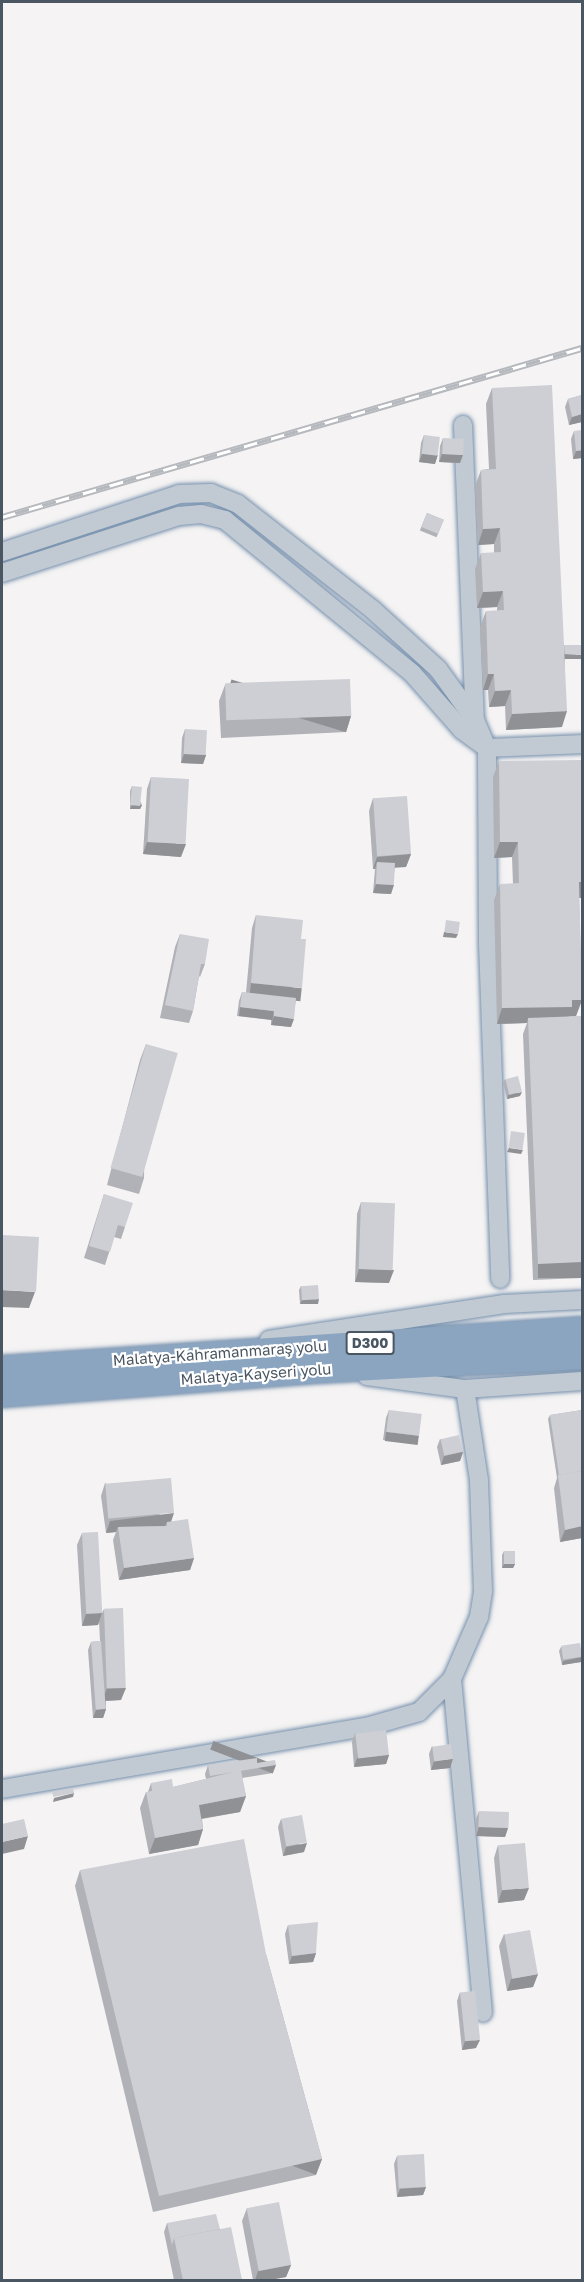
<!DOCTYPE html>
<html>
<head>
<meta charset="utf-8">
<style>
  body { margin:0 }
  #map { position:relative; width:584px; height:2282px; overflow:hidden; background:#f5f3f3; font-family:"Golos Text",sans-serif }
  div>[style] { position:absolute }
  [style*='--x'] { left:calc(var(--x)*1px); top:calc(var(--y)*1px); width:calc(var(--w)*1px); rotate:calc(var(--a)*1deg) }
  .roads { filter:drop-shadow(0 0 2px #7690ad) drop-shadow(0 0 2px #7690ad) }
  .minor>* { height:18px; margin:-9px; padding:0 9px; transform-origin:9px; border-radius:9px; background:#c1cad2 }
  .highway>* { height:27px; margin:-13.5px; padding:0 13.5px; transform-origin:13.5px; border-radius:13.5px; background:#8ba5c1 }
  .rail>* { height:7px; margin-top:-3.5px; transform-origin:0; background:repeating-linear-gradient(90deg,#fff 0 14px,#b5b8bd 0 28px); box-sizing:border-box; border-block:2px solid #b5b8bd }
  .wall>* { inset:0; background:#b0b2b7; transform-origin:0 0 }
  .shaded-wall>* { inset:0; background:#909195; transform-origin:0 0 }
  .building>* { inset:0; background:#cdcfd5; transform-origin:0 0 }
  span { translate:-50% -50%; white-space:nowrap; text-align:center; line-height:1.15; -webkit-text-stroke:4.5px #fff; paint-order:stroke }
  .shield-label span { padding:2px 4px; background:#fff; border:2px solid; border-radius:4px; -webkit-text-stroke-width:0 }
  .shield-label { font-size:14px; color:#4a5661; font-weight:700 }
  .street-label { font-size:15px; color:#4a5661 }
  .frame { position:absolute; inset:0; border:3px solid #4a5661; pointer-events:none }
</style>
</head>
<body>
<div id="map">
  <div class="roads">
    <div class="minor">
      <i style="--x:463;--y:425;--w:295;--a:87.7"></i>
      <i style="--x:475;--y:720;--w:30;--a:67"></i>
      <i style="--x:487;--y:748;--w:196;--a:89.7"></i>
      <i style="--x:488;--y:944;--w:335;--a:87.9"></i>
      <i style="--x:2;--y:552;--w:186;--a:-18.1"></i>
      <i style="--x:179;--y:494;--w:32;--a:-2"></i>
      <i style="--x:211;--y:493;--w:29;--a:22"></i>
      <i style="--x:238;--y:504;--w:172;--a:38.1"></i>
      <i style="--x:373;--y:610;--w:88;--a:42.2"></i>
      <i style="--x:438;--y:669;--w:63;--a:54"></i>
      <i style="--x:2;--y:573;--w:186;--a:-17.9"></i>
      <i style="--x:179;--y:516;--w:22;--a:-5"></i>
      <i style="--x:201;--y:514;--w:25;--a:14"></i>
      <i style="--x:225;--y:520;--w:242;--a:39.3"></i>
      <i style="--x:412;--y:673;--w:76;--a:48.7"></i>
      <i style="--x:462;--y:730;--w:31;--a:36"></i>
      <i style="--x:487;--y:748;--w:95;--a:-2.4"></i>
      <i style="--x:269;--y:1340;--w:238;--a:-8.7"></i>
      <i style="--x:504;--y:1304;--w:78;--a:-2.9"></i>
      <i style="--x:367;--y:1376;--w:99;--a:7.6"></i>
      <i style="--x:465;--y:1389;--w:117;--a:-3.9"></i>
      <i style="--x:452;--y:1679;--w:335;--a:84.7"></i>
      <i style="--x:2;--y:1789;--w:373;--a:-9.7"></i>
      <i style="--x:370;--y:1726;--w:51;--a:-15.9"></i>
      <i style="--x:419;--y:1712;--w:47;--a:-45"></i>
      <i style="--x:452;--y:1679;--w:68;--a:-66.5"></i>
      <i style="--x:479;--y:1617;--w:26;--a:-81"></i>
      <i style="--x:483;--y:1591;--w:111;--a:-92.1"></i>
      <i style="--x:479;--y:1480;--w:92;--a:-98.7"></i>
    </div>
    <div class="highway">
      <i style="--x:2;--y:1369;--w:581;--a:-3.85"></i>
      <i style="--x:2;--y:1393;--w:313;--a:-4.4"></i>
      <i style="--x:314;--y:1369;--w:268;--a:-3"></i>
    </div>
  </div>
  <div class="rail">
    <i style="--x:2;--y:517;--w:604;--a:-16.25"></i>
  </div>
  <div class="wall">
    <i style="clip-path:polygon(492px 388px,564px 645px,581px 659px,565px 659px,562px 727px,506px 730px,505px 706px,489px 707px,488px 690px,483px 690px,480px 627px,486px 611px,497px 611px,497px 607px,477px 608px,475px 569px,481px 553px,494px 553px,494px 544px,478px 545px,475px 486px,481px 470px,489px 469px,486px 404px)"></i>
    <i style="clip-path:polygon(582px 395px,582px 422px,569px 425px,565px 407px,568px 399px)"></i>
    <i style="clip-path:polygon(574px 431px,582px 458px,573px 459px,571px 439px)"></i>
    <i style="clip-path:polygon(424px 435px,435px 464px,419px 462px,421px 443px)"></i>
    <i style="clip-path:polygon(443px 438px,460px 463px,439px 462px,440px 446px)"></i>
    <i style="left:427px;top:513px;width:18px;height:19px;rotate:22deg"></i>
    <i style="clip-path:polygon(225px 685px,351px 716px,346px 732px,221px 738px,219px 701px)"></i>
    <i style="clip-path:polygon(185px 729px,206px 755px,203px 764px,181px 763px,182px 738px)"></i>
    <i style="clip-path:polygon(499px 761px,582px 898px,579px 898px,582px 1000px,576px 1016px,569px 1017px,582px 1016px,582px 1278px,533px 1280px,523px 1034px,527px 1023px,497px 1024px,494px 900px,500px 884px,513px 884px,512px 857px,494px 858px,493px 777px)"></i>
    <i style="clip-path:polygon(151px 777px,181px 857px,143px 854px,147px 789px)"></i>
    <i style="clip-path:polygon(132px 786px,142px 805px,140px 809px,130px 809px,130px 791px)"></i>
    <i style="clip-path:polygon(373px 798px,411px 854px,406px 867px,395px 867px,391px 894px,373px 893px,375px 869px,373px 869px,369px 811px)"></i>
    <i style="clip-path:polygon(256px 915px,298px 1000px,296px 1000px,291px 1027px,271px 1025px,271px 1020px,237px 1016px,239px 1001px,242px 992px,246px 993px,252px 928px)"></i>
    <i style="clip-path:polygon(180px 934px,205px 964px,200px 977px,199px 976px,193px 1011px,189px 1023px,160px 1018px,175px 947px)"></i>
    <i style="clip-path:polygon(146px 1044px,144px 1178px,139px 1194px,107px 1185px,140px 1060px)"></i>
    <i style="clip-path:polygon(505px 1079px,520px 1096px,507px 1099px,503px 1083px)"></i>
    <i style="clip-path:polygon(104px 1194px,125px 1227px,121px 1239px,114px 1237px,105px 1265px,84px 1258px)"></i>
    <i style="clip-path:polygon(361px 1202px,389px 1283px,355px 1282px,357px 1214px)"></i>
    <i style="clip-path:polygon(301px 1286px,318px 1304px,300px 1304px,299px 1290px)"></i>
    <i style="clip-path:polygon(389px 1410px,419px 1436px,416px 1444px,383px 1440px,386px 1418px)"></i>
    <i style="clip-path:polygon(582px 1410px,582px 1538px,560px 1542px,554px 1488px,557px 1478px,548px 1419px,550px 1415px)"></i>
    <i style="clip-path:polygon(440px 1439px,463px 1452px,460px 1461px,441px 1465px,437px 1447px)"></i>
    <i style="clip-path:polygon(105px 1483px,171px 1521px,194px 1558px,190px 1570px,119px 1580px,113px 1540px,116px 1532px,106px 1533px,101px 1496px)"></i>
    <i style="clip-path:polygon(82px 1533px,102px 1613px,104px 1609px,121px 1700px,106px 1701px,106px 1709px,103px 1718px,93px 1718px,88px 1650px,91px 1642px,100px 1641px,99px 1621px,98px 1625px,82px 1626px,77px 1545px)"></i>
    <i style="clip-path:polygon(504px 1551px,515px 1564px,513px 1568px,502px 1568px,502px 1555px)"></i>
    <i style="clip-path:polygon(582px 1646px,582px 1660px,582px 1659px,581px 1662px,562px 1665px,559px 1651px,561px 1647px,581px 1649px)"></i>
    <i style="clip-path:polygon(355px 1733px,389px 1755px,386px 1764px,354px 1767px,352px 1742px)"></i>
    <i style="clip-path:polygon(432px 1746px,450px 1768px,431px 1770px,429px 1754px)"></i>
    <i style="clip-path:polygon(257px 1763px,273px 1773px,242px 1778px,246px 1796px,240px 1812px,202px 1819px,203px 1829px,198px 1845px,149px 1854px,140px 1808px,146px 1792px,148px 1792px,151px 1783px,173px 1787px,206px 1779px,205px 1774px,208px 1765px)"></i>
    <i style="clip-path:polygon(479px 1811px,508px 1828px,505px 1837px,476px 1836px,476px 1819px)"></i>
    <i style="clip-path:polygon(281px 1819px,304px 1852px,283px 1856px,278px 1827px)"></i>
    <i style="clip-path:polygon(498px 1845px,524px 1900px,498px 1903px,494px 1858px)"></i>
    <i style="clip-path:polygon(80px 1870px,266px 1954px,322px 2159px,316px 2175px,153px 2212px,75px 1886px)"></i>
    <i style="clip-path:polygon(288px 1925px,316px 1953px,313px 1962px,289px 1964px,285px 1934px)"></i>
    <i style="clip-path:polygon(504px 1934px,538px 1974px,533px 1987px,507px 1991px,499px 1946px)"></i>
    <i style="clip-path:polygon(460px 1992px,476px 2048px,462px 2050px,457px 2001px)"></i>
    <i style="clip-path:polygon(397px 2156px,426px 2187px,423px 2195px,397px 2197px,394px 2164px)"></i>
    <i style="clip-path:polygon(247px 2208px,291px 2265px,286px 2277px,269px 2280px,253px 2280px,242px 2221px)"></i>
    <i style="clip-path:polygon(167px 2223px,220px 2229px,242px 2280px,174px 2280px,164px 2232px)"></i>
  </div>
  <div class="shaded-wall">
    <i style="clip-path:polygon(582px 414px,582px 422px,569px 425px,572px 417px)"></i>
    <i style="clip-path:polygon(582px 450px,582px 458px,573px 459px,576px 451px)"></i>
    <i style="clip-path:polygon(422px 454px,438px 455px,435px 464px,419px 462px)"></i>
    <i style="clip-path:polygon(442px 454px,463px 455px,460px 463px,439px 462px)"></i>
    <i style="clip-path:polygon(500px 528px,494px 544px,478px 545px,483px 529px)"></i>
    <i style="clip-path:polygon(503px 591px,497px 607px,477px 608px,483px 592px)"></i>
    <i style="clip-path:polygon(562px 654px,582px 655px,581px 659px,560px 659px)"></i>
    <i style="clip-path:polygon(488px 674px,494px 674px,488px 690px,483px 690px)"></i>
    <i style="clip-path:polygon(511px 690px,505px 706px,489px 707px,495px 691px)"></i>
    <i style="clip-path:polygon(567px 711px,562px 727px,506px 730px,512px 714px)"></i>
    <i style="left:351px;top:716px;width:17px;height:125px;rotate:107deg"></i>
    <i style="clip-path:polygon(184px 754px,206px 755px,203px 764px,181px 763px)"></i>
    <i style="clip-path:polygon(132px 805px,142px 805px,140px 809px,130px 809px)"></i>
    <i style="clip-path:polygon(147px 842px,186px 844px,181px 857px,143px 854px)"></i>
    <i style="clip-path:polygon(500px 842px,518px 842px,512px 857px,494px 858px)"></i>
    <i style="clip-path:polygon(411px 854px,406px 867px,377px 869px,377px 862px,375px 869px,373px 869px,377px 857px)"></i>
    <i style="clip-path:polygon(579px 882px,582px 882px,582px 898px,573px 898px)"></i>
    <i style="clip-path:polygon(376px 884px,394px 885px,391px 894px,373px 893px)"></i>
    <i style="clip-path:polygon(444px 932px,458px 934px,456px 938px,443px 937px)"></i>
    <i style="left:251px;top:983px;width:51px;height:13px;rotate:6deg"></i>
    <i style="clip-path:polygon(572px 1000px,582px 1000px,576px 1016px,569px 1016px,567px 1023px,528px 1018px,527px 1023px,497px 1024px,502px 1008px)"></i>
    <i style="left:240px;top:1007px;width:34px;height:9px;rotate:7deg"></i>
    <i style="clip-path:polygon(274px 1016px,294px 1019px,291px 1027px,271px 1025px)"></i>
    <i style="clip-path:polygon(522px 1092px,520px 1096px,507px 1099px,508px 1095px)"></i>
    <i style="clip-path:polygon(509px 1148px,523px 1150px,521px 1154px,507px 1152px)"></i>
    <i style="left:582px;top:1262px;width:16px;height:44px;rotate:90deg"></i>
    <i style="clip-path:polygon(359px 1269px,394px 1270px,389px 1283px,355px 1282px)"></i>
    <i style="clip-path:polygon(2px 1290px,35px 1292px,29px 1308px,2px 1307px)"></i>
    <i style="clip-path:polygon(319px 1299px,318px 1304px,300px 1304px,302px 1300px)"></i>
    <i style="left:386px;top:1432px;width:33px;height:9px;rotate:7deg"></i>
    <i style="clip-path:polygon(463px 1452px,460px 1461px,441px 1465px,444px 1456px)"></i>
    <i style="clip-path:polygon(174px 1513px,170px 1525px,167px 1522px,165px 1526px,118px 1527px,116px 1532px,106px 1533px,110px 1521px)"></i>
    <i style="clip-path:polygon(582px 1526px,582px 1538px,560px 1542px,565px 1530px)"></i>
    <i style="clip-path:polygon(194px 1558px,190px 1570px,119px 1580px,124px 1568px)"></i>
    <i style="clip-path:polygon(504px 1564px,515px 1564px,513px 1568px,502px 1568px)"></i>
    <i style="clip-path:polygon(102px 1613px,98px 1625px,82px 1626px,86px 1614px)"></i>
    <i style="clip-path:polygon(582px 1657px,581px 1662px,562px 1665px,563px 1661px)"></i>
    <i style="clip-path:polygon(107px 1688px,126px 1688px,121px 1700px,102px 1701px)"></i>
    <i style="clip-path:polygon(106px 1709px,103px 1718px,93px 1718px,96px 1710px)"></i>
    <i style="clip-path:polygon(389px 1755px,386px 1764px,354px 1767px,357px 1758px)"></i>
    <i style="clip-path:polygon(453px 1759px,450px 1768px,431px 1770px,434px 1761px)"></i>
    <i style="left:276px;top:1765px;width:9px;height:67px;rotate:111deg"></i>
    <i style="clip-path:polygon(74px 1793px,73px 1797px,53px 1802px,54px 1798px)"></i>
    <i style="clip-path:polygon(246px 1796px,240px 1812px,193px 1820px,199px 1805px)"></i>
    <i style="clip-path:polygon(479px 1827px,508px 1828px,505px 1837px,476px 1836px)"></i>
    <i style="clip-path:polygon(203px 1829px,198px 1845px,149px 1854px,155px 1838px)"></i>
    <i style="clip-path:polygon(28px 1836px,24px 1849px,2px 1854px,2px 1842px)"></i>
    <i style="clip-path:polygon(307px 1843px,304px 1852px,283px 1856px,286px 1847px)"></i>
    <i style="clip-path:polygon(529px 1888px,524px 1900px,498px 1903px,502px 1890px)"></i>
    <i style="clip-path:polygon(316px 1953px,313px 1962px,289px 1964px,292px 1956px)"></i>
    <i style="clip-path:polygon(538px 1974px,533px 1987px,507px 1991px,511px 1979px)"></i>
    <i style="clip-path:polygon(480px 2040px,476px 2048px,462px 2050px,465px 2041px)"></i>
    <i style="left:322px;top:2159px;width:17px;height:167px;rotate:111deg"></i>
    <i style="clip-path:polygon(426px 2187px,423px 2195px,397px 2197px,400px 2189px)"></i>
    <i style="clip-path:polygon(291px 2265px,286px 2277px,269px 2280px,255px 2280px,258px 2271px)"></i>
  </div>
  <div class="building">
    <i style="clip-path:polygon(552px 385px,567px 711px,512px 714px,511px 690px,495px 691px,494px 674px,488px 674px,486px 611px,504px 610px,503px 591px,483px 592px,481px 553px,501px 552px,500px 528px,483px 529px,481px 470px,496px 469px,492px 388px)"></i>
    <i style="clip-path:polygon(582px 395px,582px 414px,572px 417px,568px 399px)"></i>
    <i style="clip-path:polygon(582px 430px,582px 450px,576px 451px,574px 431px)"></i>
    <i style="left:424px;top:435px;width:16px;height:19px;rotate:7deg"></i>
    <i style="left:443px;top:438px;width:21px;height:16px;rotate:3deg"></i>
    <i style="left:427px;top:513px;width:18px;height:15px;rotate:22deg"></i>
    <i style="clip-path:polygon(564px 645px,582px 645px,582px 655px,565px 654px)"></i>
    <i style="left:350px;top:679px;width:37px;height:125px;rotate:88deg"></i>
    <i style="left:185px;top:729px;width:22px;height:25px;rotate:3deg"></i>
    <i style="clip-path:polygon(582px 760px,582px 882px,579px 882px,582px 1000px,572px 1000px,572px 1007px,502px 1008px,500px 884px,519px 883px,518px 842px,500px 842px,499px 761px)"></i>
    <i style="left:151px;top:777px;width:38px;height:65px;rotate:3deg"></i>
    <i style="left:132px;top:786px;width:10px;height:19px;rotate:6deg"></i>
    <i style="left:407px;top:796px;width:58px;height:34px;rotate:86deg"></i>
    <i style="left:377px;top:862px;width:18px;height:22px;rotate:3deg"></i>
    <i style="clip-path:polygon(256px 915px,303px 920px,301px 939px,306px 939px,302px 988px,251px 983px)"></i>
    <i style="left:446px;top:920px;width:14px;height:12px;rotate:8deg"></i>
    <i style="clip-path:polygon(180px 934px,209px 939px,205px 964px,201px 964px,193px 1011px,165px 1005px)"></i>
    <i style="clip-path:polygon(242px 992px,296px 998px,294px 1019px,274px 1016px,274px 1011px,240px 1007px)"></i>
    <i style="clip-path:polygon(582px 1016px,582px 1262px,538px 1264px,528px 1018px)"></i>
    <i style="left:146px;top:1044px;width:33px;height:129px;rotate:16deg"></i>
    <i style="left:518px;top:1076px;width:16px;height:13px;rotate:76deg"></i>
    <i style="left:511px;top:1131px;width:14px;height:17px;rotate:8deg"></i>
    <i style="clip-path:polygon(104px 1194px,133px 1203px,125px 1227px,118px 1225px,110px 1252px,89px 1246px)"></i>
    <i style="left:361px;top:1202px;width:34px;height:67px;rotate:2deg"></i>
    <i style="left:2px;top:1235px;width:37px;height:55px;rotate:3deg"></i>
    <i style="left:318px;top:1285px;width:14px;height:17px;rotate:86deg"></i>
    <i style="left:389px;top:1410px;width:33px;height:22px;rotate:7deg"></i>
    <i style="clip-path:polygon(582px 1410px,582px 1471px,559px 1475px,550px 1415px)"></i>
    <i style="left:459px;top:1435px;width:17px;height:19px;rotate:77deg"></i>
    <i style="clip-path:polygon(582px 1471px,582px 1526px,565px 1530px,558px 1475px)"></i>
    <i style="left:171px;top:1478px;width:35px;height:66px;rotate:85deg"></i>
    <i style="clip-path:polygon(188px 1519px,194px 1558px,124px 1568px,118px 1527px,167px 1526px,167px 1522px)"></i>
    <i style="left:98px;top:1532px;width:81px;height:16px;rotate:87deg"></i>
    <i style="left:504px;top:1551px;width:11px;height:13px"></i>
    <i style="left:123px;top:1608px;width:80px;height:19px;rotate:88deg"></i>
    <i style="left:101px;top:1641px;width:68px;height:10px;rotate:86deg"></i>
    <i style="left:580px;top:1643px;width:14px;height:19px;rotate:82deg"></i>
    <i style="left:386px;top:1730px;width:25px;height:31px;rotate:83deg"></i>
    <i style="left:451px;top:1744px;width:15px;height:19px;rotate:82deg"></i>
    <i style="clip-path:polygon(257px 1758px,257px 1763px,275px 1760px,276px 1765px,210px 1776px,208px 1765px)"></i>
    <i style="clip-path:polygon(241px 1770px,246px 1796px,199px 1805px,203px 1829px,155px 1838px,146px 1792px,152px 1791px,151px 1783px,172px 1779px,173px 1787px)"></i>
    <i style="left:73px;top:1788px;width:5px;height:21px;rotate:79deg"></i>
    <i style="left:479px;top:1811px;width:30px;height:16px;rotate:2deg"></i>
    <i style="left:302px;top:1815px;width:28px;height:21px;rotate:80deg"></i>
    <i style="clip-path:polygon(24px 1819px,28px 1836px,2px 1842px,2px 1824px)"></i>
    <i style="clip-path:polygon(244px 1839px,266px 1954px,322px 2159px,159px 2196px,80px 1870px)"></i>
    <i style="left:525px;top:1843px;width:45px;height:27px;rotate:85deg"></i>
    <i style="clip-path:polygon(318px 1922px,316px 1953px,292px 1956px,288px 1925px)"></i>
    <i style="left:530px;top:1930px;width:45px;height:26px;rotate:80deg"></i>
    <i style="left:475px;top:1991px;width:49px;height:15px;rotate:84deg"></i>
    <i style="left:424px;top:2154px;width:33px;height:27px;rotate:87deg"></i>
    <i style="left:279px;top:2202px;width:64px;height:33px;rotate:79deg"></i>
    <i style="clip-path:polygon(216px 2214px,220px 2229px,174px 2238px,172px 2245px,167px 2223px)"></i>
    <i style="clip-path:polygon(231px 2227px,242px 2280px,183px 2280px,174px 2238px)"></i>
  </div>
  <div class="shield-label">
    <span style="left:370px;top:1343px">D300</span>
  </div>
  <div class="street-label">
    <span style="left:220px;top:1353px;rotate:-4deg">Malatya-Kahramanmaraş yolu</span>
    <span style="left:256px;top:1374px;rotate:-4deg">Malatya-Kayseri yolu</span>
  </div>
  <div class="frame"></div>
</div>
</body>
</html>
